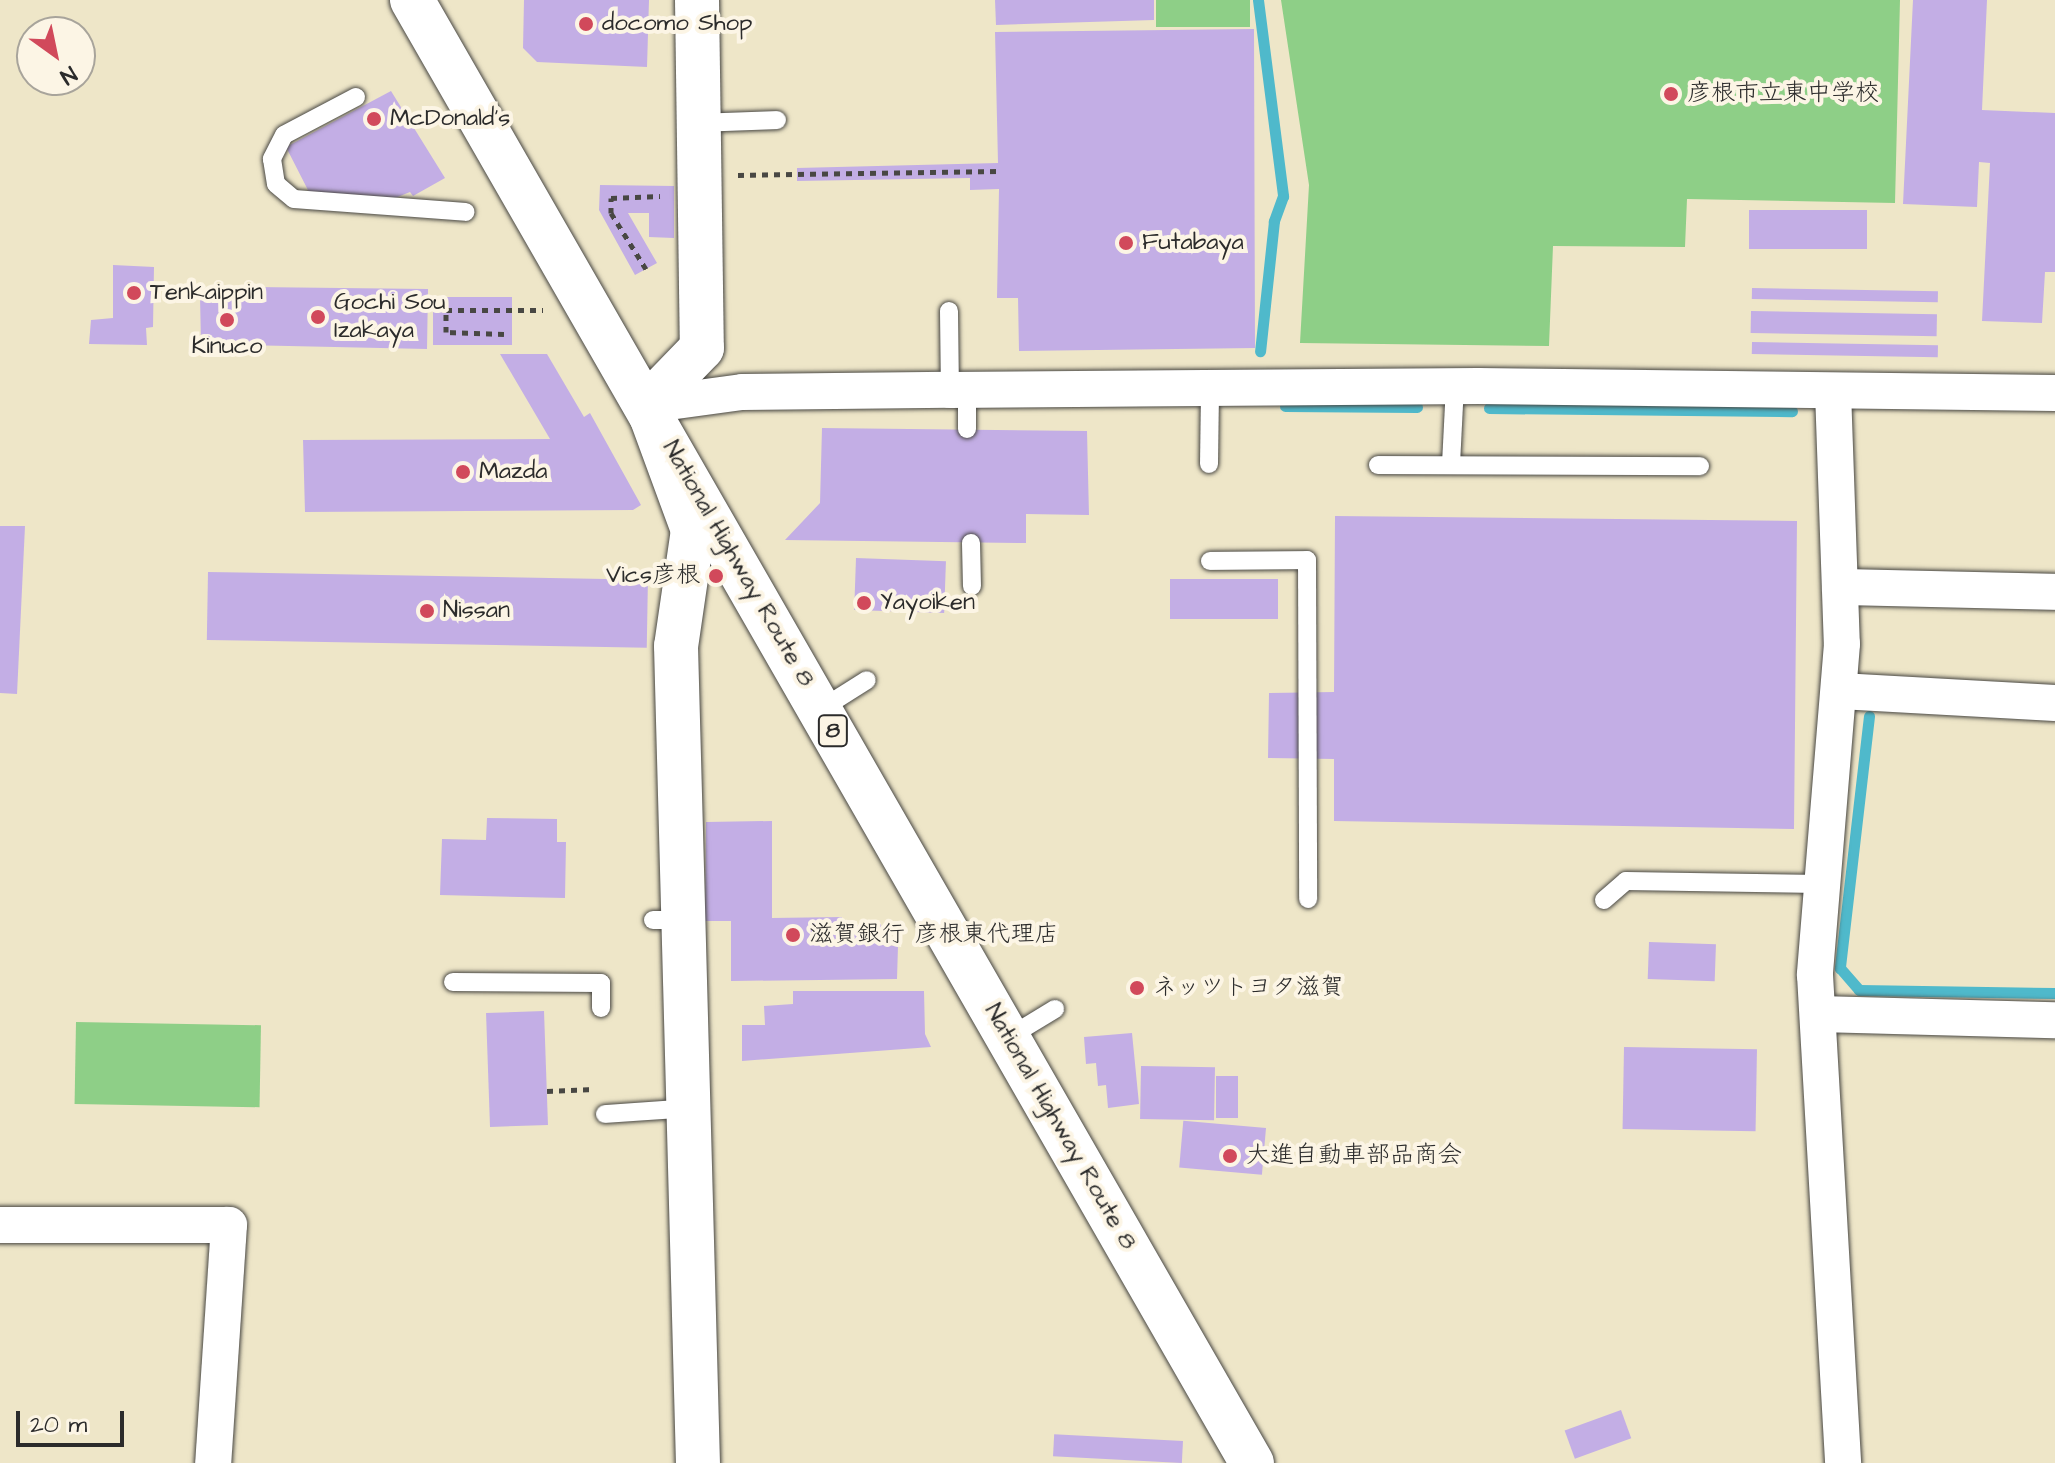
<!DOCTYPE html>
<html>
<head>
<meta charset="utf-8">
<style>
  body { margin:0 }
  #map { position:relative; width:2055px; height:1463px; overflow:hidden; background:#eee6c8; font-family:"Architects Daughter","Klee One",sans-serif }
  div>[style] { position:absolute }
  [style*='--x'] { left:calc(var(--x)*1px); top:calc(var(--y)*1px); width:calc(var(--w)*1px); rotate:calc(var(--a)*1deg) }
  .green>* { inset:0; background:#8ecf87; transform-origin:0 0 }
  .stream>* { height:11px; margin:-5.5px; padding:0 5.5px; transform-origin:5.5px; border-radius:5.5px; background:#4fb9cb }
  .building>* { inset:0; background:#c3aee5; transform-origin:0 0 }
  .path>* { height:5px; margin-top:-2.5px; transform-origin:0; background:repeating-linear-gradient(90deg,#484743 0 6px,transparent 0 12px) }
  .roads { filter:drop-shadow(0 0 2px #484743) drop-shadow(0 0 2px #484743) }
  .lane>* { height:18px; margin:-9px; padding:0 9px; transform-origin:9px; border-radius:9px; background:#fff }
  .street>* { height:36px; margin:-18px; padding:0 18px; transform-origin:18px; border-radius:18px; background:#fff }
  .secondary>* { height:44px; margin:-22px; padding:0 22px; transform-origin:22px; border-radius:22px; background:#fff }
  .highway>* { height:44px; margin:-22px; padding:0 22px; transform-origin:22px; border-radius:22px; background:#fff }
  .dots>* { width:22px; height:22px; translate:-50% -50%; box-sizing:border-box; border:4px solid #fcf5e5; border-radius:50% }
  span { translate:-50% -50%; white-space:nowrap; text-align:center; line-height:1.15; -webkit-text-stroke:8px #fcf5e5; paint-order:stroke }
  .shield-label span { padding:2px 6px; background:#fcf5e5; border:2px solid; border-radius:6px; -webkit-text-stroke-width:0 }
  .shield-label { font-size:22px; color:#2b2b2b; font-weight:700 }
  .poi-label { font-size:24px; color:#2b2b2b }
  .left { translate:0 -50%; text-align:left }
  .right { translate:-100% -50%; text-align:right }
  .street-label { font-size:24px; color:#2b2b2b }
  .north { position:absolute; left:16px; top:16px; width:80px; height:80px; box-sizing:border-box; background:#fcf5e5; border:2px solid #a8a49b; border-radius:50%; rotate:147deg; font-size:22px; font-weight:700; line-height:32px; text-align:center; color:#2b2b2b }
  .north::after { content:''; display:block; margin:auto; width:28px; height:36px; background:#d1495b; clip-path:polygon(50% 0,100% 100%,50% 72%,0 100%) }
  .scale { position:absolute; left:16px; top:1411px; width:108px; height:36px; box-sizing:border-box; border:4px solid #2b2b2b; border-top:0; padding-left:10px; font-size:24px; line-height:28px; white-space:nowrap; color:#2b2b2b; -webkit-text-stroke:6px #fcf5e5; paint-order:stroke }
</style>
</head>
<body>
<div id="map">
  <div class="green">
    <i style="left:1156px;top:0;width:94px;height:27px"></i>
    <i style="clip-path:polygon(1281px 0,1900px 0,1895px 203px,1687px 199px,1685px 247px,1553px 246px,1549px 346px,1300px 343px,1309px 185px)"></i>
    <i style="left:76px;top:1022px;width:185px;height:82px;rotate:1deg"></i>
  </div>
  <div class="stream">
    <i style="--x:1258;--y:0;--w:198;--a:82.7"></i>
    <i style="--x:1283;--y:196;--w:27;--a:110"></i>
    <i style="--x:1274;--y:221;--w:131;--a:96.1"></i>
    <i style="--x:1285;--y:406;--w:132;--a:0.4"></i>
    <i style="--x:1489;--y:408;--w:303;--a:0.6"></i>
    <i style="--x:1869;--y:716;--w:254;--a:96.6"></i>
    <i style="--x:1840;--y:968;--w:29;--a:49"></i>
    <i style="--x:1859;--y:990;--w:196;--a:0.9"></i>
  </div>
  <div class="building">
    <i style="clip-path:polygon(524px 0,649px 0,647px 67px,537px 62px,523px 48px)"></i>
    <i style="clip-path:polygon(995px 0,1154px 0,1154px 20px,996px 25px)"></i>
    <i style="clip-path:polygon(1913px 0,1987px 0,1982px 110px,2055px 113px,2055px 272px,2045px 272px,2042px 323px,1982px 321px,1990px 163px,1979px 162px,1977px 207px,1903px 204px)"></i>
    <i style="clip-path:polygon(1254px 29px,1255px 348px,1019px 351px,1018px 298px,997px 298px,999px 189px,970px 190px,970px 178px,797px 181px,797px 168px,998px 163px,995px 32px)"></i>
    <i style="clip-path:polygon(391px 91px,445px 178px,413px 196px,410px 192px,390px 200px,310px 194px,286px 147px)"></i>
    <i style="clip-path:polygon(600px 185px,674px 186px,674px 238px,649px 237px,649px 213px,628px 213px,657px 263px,635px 275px,599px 210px)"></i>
    <i style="left:1749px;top:210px;width:118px;height:39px"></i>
    <i style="clip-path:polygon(113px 265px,154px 267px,153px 327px,146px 328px,147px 345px,89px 344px,91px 320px,113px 318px)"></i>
    <i style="clip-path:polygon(254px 287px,428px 289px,427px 349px,201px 344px,200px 296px,253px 296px)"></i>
    <i style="left:1752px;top:288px;width:186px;height:11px;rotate:1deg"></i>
    <i style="left:433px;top:297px;width:79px;height:48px"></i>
    <i style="left:1751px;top:311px;width:186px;height:22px;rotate:1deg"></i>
    <i style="left:1752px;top:342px;width:186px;height:12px;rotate:1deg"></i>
    <i style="clip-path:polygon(500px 354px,547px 354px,584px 417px,590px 413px,641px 505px,633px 510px,305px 512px,303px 440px,550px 439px)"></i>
    <i style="clip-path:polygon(822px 428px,1087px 431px,1089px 515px,1026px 514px,1026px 543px,785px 540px,820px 503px)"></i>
    <i style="clip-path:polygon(1335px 516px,1797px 521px,1794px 829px,1334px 821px,1334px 759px,1268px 758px,1269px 693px,1334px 692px)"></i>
    <i style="clip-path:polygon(0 526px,25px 526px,17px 694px,0 693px)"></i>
    <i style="left:856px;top:558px;width:90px;height:52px;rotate:2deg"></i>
    <i style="left:208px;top:572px;width:440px;height:68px;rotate:1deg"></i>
    <i style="left:1170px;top:579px;width:108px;height:40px"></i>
    <i style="clip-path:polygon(487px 818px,557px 819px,557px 842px,566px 842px,565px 898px,440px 895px,442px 839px,486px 840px)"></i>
    <i style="clip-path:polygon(772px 821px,772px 918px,842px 917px,841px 926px,881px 924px,882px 945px,898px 946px,897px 979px,731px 981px,731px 921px,705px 921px,706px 822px)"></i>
    <i style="left:1649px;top:942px;width:67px;height:37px;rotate:2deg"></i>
    <i style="clip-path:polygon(793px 991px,924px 991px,925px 1034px,931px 1047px,742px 1061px,742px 1025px,765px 1025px,764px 1006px,793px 1004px)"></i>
    <i style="left:544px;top:1011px;width:114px;height:58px;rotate:88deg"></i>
    <i style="clip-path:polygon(1132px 1033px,1139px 1104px,1108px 1108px,1106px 1085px,1098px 1086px,1096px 1063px,1086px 1064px,1084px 1037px)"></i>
    <i style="left:1624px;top:1047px;width:133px;height:82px;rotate:1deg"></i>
    <i style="left:1141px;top:1066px;width:74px;height:53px;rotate:1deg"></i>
    <i style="left:1216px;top:1076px;width:22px;height:42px"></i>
    <i style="left:1266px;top:1128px;width:47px;height:83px;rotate:95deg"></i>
    <i style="left:1621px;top:1410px;width:30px;height:60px;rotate:70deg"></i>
    <i style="left:1183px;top:1441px;width:22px;height:129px;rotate:93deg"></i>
  </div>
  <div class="path">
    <i style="--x:738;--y:175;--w:261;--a:-0.9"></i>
    <i style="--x:646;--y:269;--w:66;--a:-122"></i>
    <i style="--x:611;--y:213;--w:15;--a:-90"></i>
    <i style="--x:611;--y:198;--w:49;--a:-2.3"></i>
    <i style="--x:504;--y:334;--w:58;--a:-178"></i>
    <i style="--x:446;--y:332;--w:22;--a:-90"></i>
    <i style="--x:446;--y:310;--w:97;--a:0"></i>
    <i style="--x:547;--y:1091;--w:47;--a:-2.4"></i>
  </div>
  <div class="roads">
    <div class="lane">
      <i style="--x:356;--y:97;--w:81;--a:152.2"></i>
      <i style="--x:284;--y:135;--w:27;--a:117"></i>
      <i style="--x:272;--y:159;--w:25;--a:81"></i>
      <i style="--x:276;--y:184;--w:23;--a:40"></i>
      <i style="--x:294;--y:199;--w:172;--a:4.3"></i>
      <i style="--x:699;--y:123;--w:78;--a:-2.2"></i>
      <i style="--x:949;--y:311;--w:79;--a:89.3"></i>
      <i style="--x:967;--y:390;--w:39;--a:90"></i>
      <i style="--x:1209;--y:464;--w:76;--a:-89.2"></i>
      <i style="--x:1451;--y:464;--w:78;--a:-87.1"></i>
      <i style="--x:1378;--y:465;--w:322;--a:0.2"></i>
      <i style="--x:971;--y:543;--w:43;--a:88.7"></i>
      <i style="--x:1210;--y:561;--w:97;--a:-0.6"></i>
      <i style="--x:1307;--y:560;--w:339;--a:89.8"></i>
      <i style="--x:821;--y:709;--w:54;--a:-32.2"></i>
      <i style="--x:1604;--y:900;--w:29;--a:-41"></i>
      <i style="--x:1626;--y:881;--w:194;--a:0.9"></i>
      <i style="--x:653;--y:920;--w:31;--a:0"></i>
      <i style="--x:453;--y:982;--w:148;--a:0.4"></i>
      <i style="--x:601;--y:983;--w:25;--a:90"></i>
      <i style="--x:1009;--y:1037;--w:54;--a:-31.3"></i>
      <i style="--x:605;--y:1114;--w:85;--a:-4"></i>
    </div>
    <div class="street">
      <i style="--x:1833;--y:391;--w:253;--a:88"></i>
      <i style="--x:1842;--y:644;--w:332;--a:94.7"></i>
      <i style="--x:1815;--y:975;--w:489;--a:86.7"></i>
      <i style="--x:647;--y:405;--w:96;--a:-7.8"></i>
      <i style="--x:742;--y:392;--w:208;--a:-0.6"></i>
      <i style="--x:950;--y:390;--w:528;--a:-0.43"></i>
      <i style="--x:1478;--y:386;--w:577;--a:0.7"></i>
      <i style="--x:1840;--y:587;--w:215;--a:1.3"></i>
      <i style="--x:1840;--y:691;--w:215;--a:3.2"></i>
      <i style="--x:1818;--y:1014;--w:237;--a:1.5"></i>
      <i style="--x:0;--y:1225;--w:229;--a:0"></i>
      <i style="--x:229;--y:1225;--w:239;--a:93.8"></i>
    </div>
    <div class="secondary">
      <i style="--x:697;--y:0;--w:348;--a:89.2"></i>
      <i style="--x:702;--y:348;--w:79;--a:134"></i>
      <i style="--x:647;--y:405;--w:133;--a:69.8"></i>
      <i style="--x:693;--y:530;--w:117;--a:98.3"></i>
      <i style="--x:676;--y:646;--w:817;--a:88.46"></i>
    </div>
    <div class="highway">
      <i style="--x:412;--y:0;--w:1687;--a:60.14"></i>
    </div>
  </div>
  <div class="dots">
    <i style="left:586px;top:24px;background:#d1495b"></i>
    <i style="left:1671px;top:94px;background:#d1495b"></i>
    <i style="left:374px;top:119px;background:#d1495b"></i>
    <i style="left:1126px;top:243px;background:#d1495b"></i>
    <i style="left:134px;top:293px;background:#d1495b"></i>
    <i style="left:318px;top:317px;background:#d1495b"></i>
    <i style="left:227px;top:320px;background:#d1495b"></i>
    <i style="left:463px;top:472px;background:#d1495b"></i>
    <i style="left:716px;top:576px;background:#d1495b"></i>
    <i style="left:864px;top:603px;background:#d1495b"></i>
    <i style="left:427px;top:611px;background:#d1495b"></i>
    <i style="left:793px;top:935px;background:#d1495b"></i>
    <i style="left:1137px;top:988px;background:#d1495b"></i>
    <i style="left:1230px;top:1156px;background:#d1495b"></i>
  </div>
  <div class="shield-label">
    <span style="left:833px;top:731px">8</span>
  </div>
  <div class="poi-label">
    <span class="left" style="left:602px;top:24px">docomo Shop</span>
    <span class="left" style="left:1687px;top:94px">彦根市立東中学校</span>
    <span class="left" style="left:390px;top:119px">McDonald's</span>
    <span class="left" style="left:1142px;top:243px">Futabaya</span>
    <span class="left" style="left:150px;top:293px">Tenkaippin</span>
    <span class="left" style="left:334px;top:317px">Gochi Sou<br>Izakaya</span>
    <span style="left:227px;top:347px">Kinuco</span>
    <span class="left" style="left:479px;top:472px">Mazda</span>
    <span class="right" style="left:700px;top:576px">Vics彦根</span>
    <span class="left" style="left:880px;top:603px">Yayoiken</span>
    <span class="left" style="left:443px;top:611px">Nissan</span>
    <span class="left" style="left:809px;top:935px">滋賀銀行 彦根東代理店</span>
    <span class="left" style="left:1153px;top:988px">ネッツトヨタ滋賀</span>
    <span class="left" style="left:1246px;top:1156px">大進自動車部品商会</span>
  </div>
  <div class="street-label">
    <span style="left:738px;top:564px;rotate:60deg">National Highway Route 8</span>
    <span style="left:1060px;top:1127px;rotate:60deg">National Highway Route 8</span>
  </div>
  <div class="north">N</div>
  <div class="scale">20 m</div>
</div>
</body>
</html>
